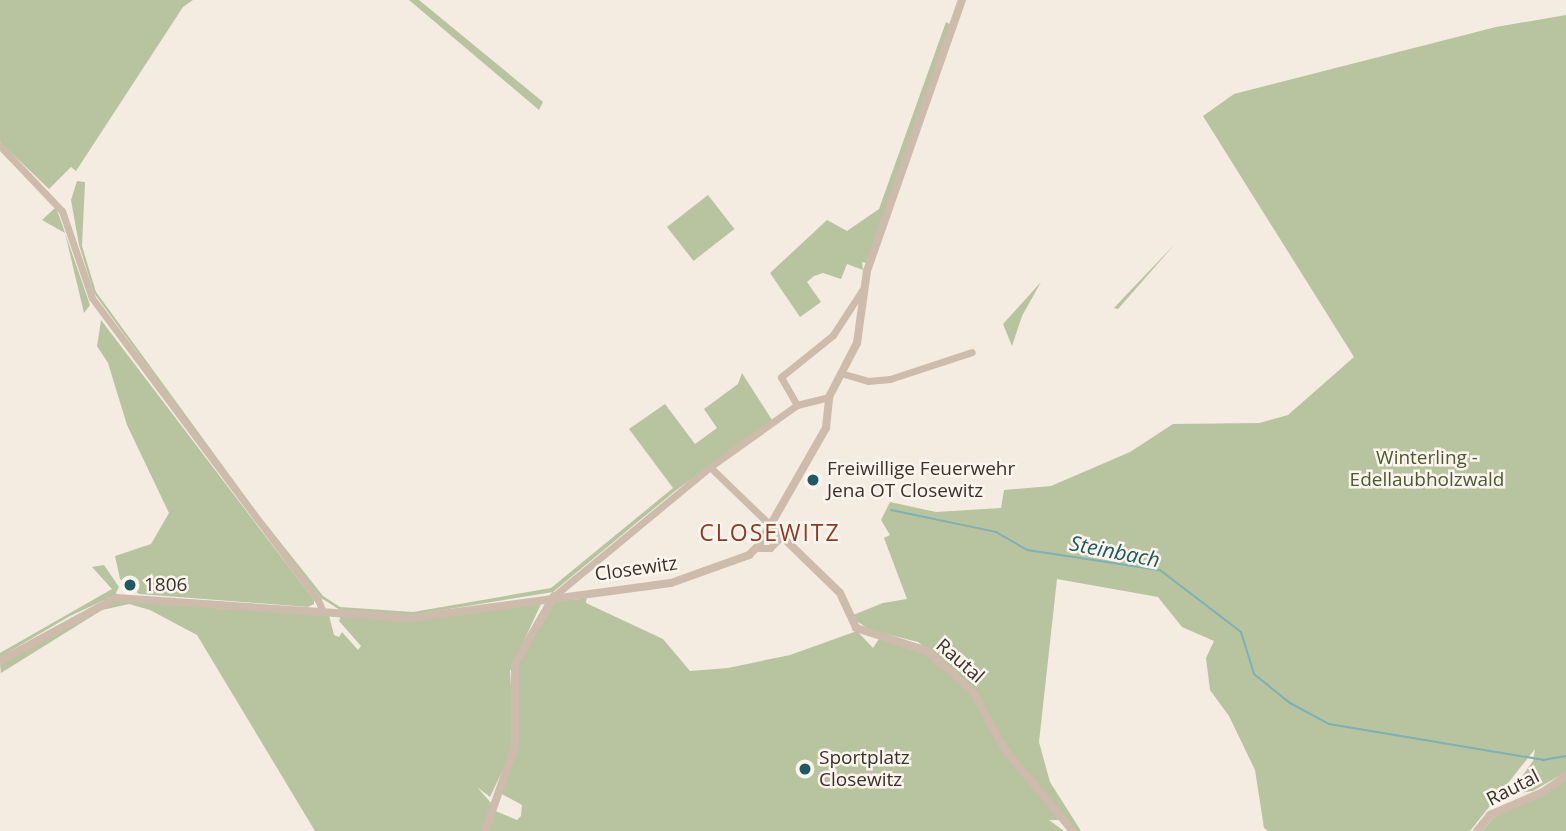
<!DOCTYPE html>
<html>
<head>
<meta charset="utf-8">
<style>
  body { margin:0 }
  #map { position:relative; width:1566px; height:831px; overflow:hidden; background:#f4ebe1; font-family:"Open Sans",sans-serif }
  div>[style] { position:absolute }
  [style*='--x'] { left:calc(var(--x)*1px); top:calc(var(--y)*1px); width:calc(var(--w)*1px); rotate:calc(var(--a)*1deg) }
  .green>* { inset:0; background:#b8c4a0; transform-origin:0 0 }
  .stream>* { height:2px; margin:-1px; padding:0 1px; transform-origin:1px; border-radius:1px; background:#7fb0b2 }
  .minor>* { height:7px; margin:-3.5px; padding:0 3.5px; transform-origin:3.5px; border-radius:3.5px; background:#cdbbac }
  .tertiary>* { height:8px; margin:-4px; padding:0 4px; transform-origin:4px; border-radius:4px; background:#cdbbac }
  .dots>* { width:19px; height:19px; translate:-50% -50%; box-sizing:border-box; border:4px solid #fbf5ee; border-radius:50% }
  span { translate:-50% -50%; white-space:nowrap; text-align:center; line-height:1.15; -webkit-text-stroke:5px #fbf5ee; paint-order:stroke }
  .park-label { font-size:19px; color:#4a5a2e }
  .poi-label { font-size:19px; color:#3b302b }
  .left { translate:0 -50%; text-align:left }
  .street-label { font-size:19px; color:#3b302b }
  .water-label { font-size:21px; color:#1f5a5e; font-style:italic }
  .quarter-label { font-size:23px; color:#8c3b22; letter-spacing:2px }
</style>
</head>
<body>
<div id="map">
  <div class="green">
    <i style="clip-path:polygon(0 0,193px 0,183px 7px,76px 171px,71px 167px,49px 189px,0 142px)"></i>
    <i style="clip-path:polygon(409px 0,419px 0,543px 102px,539px 110px)"></i>
    <i style="clip-path:polygon(1566px 15px,1566px 772px,1533px 791px,1518px 793px,1515px 786px,1533px 761px,1535px 749px,1470px 831px,1268px 831px,1264px 828px,1255px 770px,1229px 716px,1210px 690px,1206px 658px,1214px 641px,1182px 627px,1158px 597px,1057px 579px,1039px 742px,1050px 782px,1081px 831px,1077px 831px,1006px 747px,975px 690px,918px 642px,870px 630px,855px 620px,853px 615px,883px 603px,907px 599px,884px 538px,890px 535px,881px 520px,890px 502px,936px 512px,1001px 508px,1004px 490px,1051px 486px,1130px 452px,1173px 424px,1259px 423px,1288px 415px,1354px 357px,1203px 116px,1234px 94px,1496px 27px)"></i>
    <i style="clip-path:polygon(946px 22px,951px 25px,866px 263px,862px 262px,863px 270px,847px 264px,841px 279px,823px 273px,814px 276px,807px 282px,821px 302px,800px 317px,770px 273px,827px 220px,847px 231px,879px 209px)"></i>
    <i style="clip-path:polygon(77px 181px,85px 182px,82px 246px,96px 292px,258px 514px,323px 596px,340px 607px,413px 612px,551px 588px,673px 488px,629px 429px,665px 404px,695px 444px,717px 428px,704px 409px,738px 384px,742px 373px,772px 420px,675px 491px,553px 592px,412px 615px,340px 610px,321px 598px,269px 533px,94px 293px,79px 245px,71px 200px)"></i>
    <i style="left:708px;top:195px;width:43px;height:52px;rotate:52deg"></i>
    <i style="clip-path:polygon(56px 207px,90px 305px,84px 313px,65px 233px,42px 220px)"></i>
    <i style="clip-path:polygon(1175px 244px,1118px 309px,1114px 308px,1128px 293px)"></i>
    <i style="clip-path:polygon(1041px 282px,1022px 316px,1012px 346px,1003px 324px)"></i>
    <i style="clip-path:polygon(101px 320px,314px 600px,314px 604px,308px 607px,139px 594px,120px 579px,115px 556px,151px 544px,169px 513px,127px 425px,108px 363px,97px 346px)"></i>
    <i style="clip-path:polygon(104px 565px,119px 587px,115px 595px,70px 616px,0 657px,0 653px,112px 589px,92px 567px)"></i>
    <i style="clip-path:polygon(587px 595px,586px 603px,663px 639px,690px 671px,728px 668px,790px 655px,857px 631px,873px 648px,879px 639px,925px 654px,972px 695px,993px 734px,1060px 820px,1049px 820px,1064px 831px,488px 831px,493px 810px,517px 820px,521px 816px,522px 805px,500px 793px,518px 747px,515px 682px,521px 656px,553px 604px,559px 599px,576px 600px)"></i>
    <i style="clip-path:polygon(115px 601px,329px 615px,334px 635px,339px 637px,342px 632px,358px 650px,361px 646px,339px 621px,341px 616px,393px 620px,541px 604px,510px 671px,514px 738px,507px 761px,490px 797px,477px 787px,491px 803px,483px 831px,315px 831px,197px 635px,150px 610px,129px 604px,102px 610px,1px 673px,0 665px)"></i>
    <i style="clip-path:polygon(1566px 780px,1566px 831px,1482px 831px,1493px 818px)"></i>
  </div>
  <div class="stream">
    <i style="--x:891;--y:510;--w:107;--a:11.8"></i>
    <i style="--x:996;--y:532;--w:36;--a:30"></i>
    <i style="--x:1027;--y:550;--w:134;--a:8.6"></i>
    <i style="--x:1160;--y:570;--w:102;--a:37.4"></i>
    <i style="--x:1241;--y:632;--w:44;--a:72.8"></i>
    <i style="--x:1254;--y:674;--w:46;--a:38.9"></i>
    <i style="--x:1290;--y:703;--w:44;--a:28.3"></i>
    <i style="--x:1329;--y:724;--w:217;--a:9.5"></i>
    <i style="--x:1543;--y:760;--w:23;--a:-10"></i>
  </div>
  <div class="minor">
    <i style="--x:0;--y:146;--w:90;--a:46.4"></i>
    <i style="--x:62;--y:211;--w:92;--a:71"></i>
    <i style="--x:92;--y:298;--w:377;--a:53.2"></i>
    <i style="--x:318;--y:600;--w:13;--a:67"></i>
    <i style="--x:844;--y:374;--w:25;--a:16"></i>
    <i style="--x:868;--y:381;--w:22;--a:-5"></i>
    <i style="--x:890;--y:379;--w:86;--a:-18.2"></i>
    <i style="--x:797;--y:405;--w:32;--a:-120"></i>
    <i style="--x:781;--y:377;--w:67;--a:-38.9"></i>
    <i style="--x:833;--y:335;--w:55;--a:-56.9"></i>
    <i style="--x:710;--y:467;--w:81;--a:44"></i>
    <i style="--x:757;--y:548;--w:13;--a:0"></i>
    <i style="--x:770;--y:548;--w:18;--a:-45"></i>
    <i style="--x:554;--y:596;--w:202;--a:-39.6"></i>
    <i style="--x:710;--y:467;--w:107;--a:-35.5"></i>
    <i style="--x:797;--y:405;--w:33;--a:-14"></i>
  </div>
  <div class="tertiary">
    <i style="--x:768;--y:523;--w:100;--a:44.2"></i>
    <i style="--x:840;--y:593;--w:38;--a:65"></i>
    <i style="--x:856;--y:628;--w:75;--a:17.9"></i>
    <i style="--x:927;--y:651;--w:62;--a:41.7"></i>
    <i style="--x:973;--y:692;--w:66;--a:61.1"></i>
    <i style="--x:1005;--y:750;--w:106;--a:50"></i>
    <i style="--x:0;--y:661;--w:132;--a:-28.5"></i>
    <i style="--x:116;--y:598;--w:297;--a:3.9"></i>
    <i style="--x:412;--y:618;--w:261;--a:-7.7"></i>
    <i style="--x:671;--y:583;--w:83;--a:-19.7"></i>
    <i style="--x:749;--y:555;--w:14;--a:-45"></i>
    <i style="--x:759;--y:545;--w:135;--a:-60.2"></i>
    <i style="--x:826;--y:428;--w:31;--a:-84"></i>
    <i style="--x:829;--y:397;--w:61;--a:-62.6"></i>
    <i style="--x:857;--y:343;--w:73;--a:-82.1"></i>
    <i style="--x:867;--y:271;--w:287;--a:-70.7"></i>
    <i style="--x:485;--y:831;--w:90;--a:-70.6"></i>
    <i style="--x:515;--y:746;--w:82;--a:-90"></i>
    <i style="--x:515;--y:664;--w:78;--a:-60.2"></i>
    <i style="--x:1477;--y:831;--w:21;--a:-51"></i>
    <i style="--x:1490;--y:815;--w:58;--a:-23.5"></i>
    <i style="--x:1543;--y:792;--w:28;--a:-35"></i>
  </div>
  <div class="dots">
    <i style="left:813px;top:480px;background:#1f5a5e"></i>
    <i style="left:130px;top:585px;background:#1f5a5e"></i>
    <i style="left:805px;top:769px;background:#1f5a5e"></i>
  </div>
  <div class="park-label">
    <span style="left:1427px;top:469px">Winterling -<br>Edellaubholzwald</span>
  </div>
  <div class="poi-label">
    <span class="left" style="left:827px;top:480px">Freiwillige Feuerwehr<br>Jena OT Closewitz</span>
    <span class="left" style="left:144px;top:585px">1806</span>
    <span class="left" style="left:819px;top:769px">Sportplatz<br>Closewitz</span>
  </div>
  <div class="street-label">
    <span style="left:636px;top:569px;rotate:-8deg">Closewitz</span>
    <span style="left:960px;top:661px;rotate:41deg">Rautal</span>
    <span style="left:1513px;top:788px;rotate:-27deg">Rautal</span>
  </div>
  <div class="water-label">
    <span style="left:1115px;top:551px;rotate:11deg">Steinbach</span>
  </div>
  <div class="quarter-label">
    <span style="left:770px;top:532px">CLOSEWITZ</span>
  </div>
</div>
</body>
</html>
